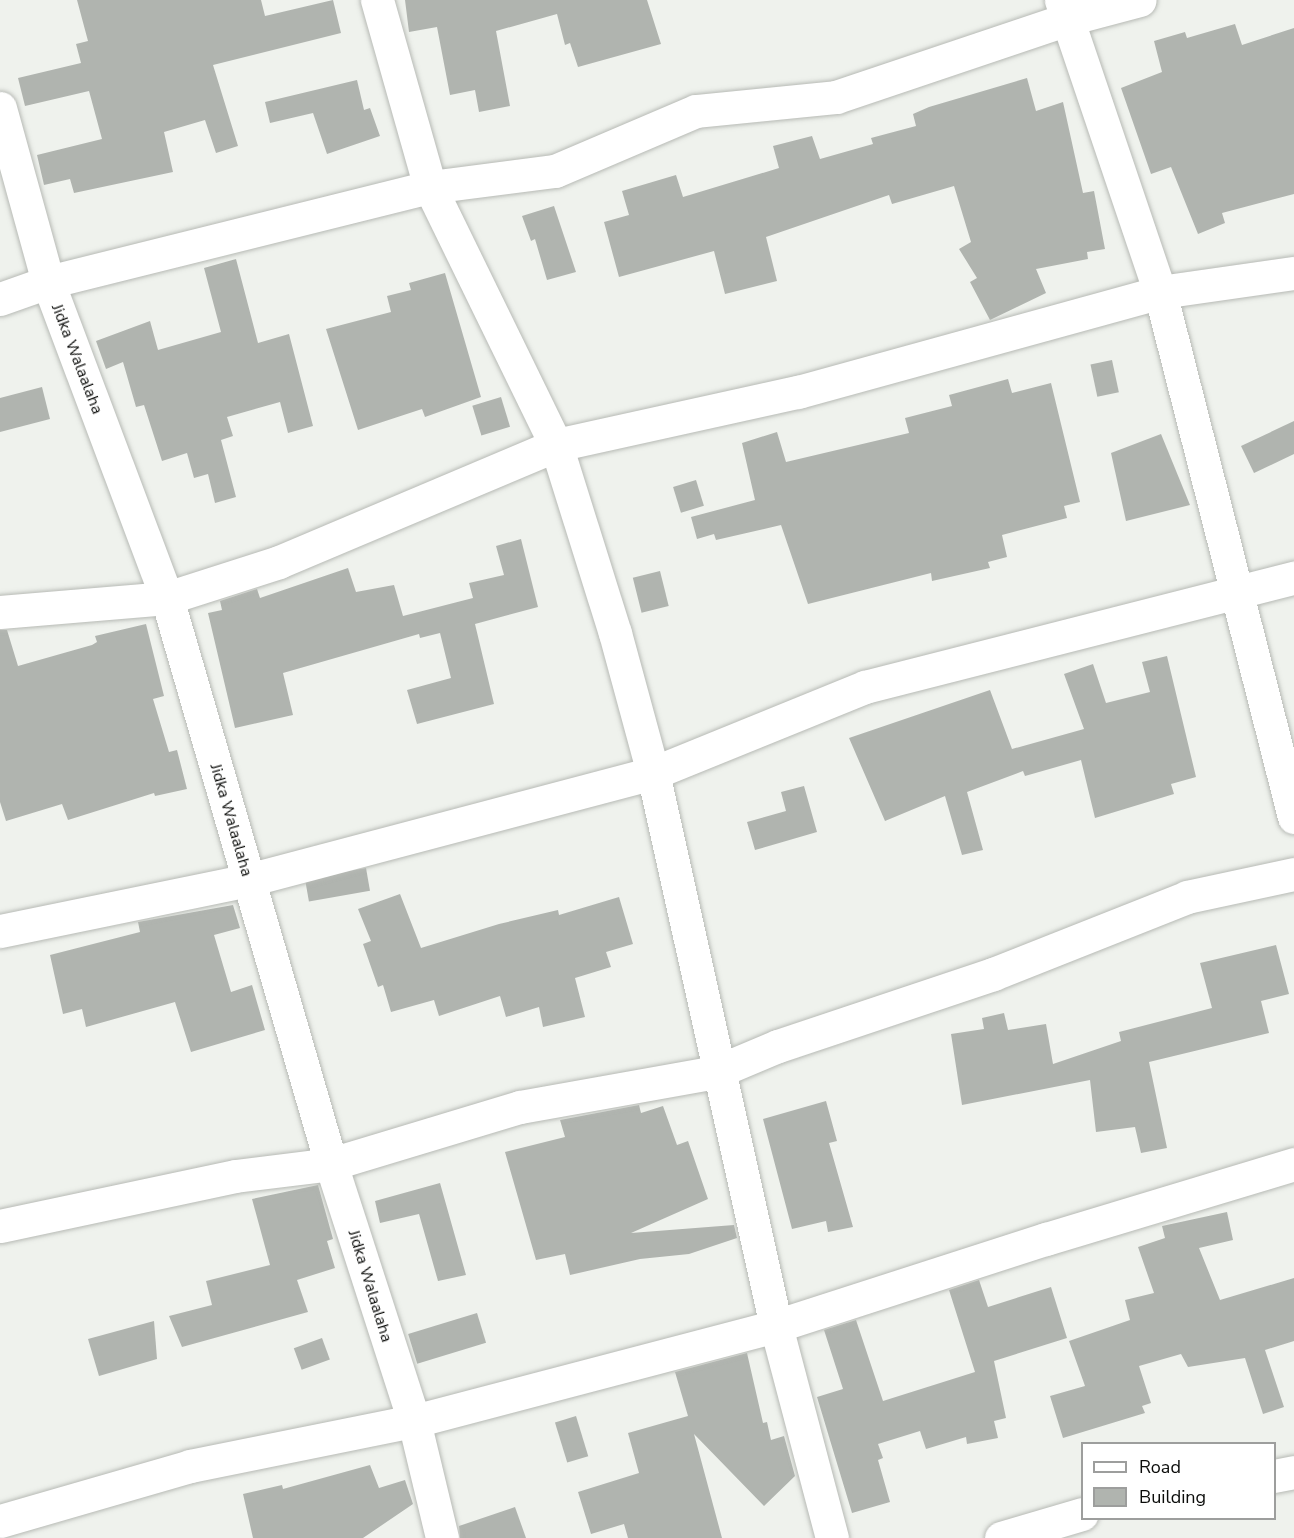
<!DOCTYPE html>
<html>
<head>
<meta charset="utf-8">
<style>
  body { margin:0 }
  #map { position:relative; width:1294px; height:1538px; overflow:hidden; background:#eff2ed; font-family:"Nunito Sans",sans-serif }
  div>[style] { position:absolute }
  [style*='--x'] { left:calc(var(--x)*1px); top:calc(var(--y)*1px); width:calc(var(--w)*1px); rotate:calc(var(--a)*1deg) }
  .building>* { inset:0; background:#b0b4af; transform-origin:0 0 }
  .roads { filter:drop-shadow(0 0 2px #b7bab5) drop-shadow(0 0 2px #b7bab5) }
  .street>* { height:33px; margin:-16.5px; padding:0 16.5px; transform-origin:16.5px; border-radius:16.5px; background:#fff }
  span { translate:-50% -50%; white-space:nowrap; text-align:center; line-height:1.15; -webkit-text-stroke:5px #fff; paint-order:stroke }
  .street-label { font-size:16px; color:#0b0c0a }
  .legend { position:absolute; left:1081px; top:1442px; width:195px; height:78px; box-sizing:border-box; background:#fff; border:2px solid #9d9e9d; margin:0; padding:8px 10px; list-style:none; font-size:18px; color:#0b0c0a }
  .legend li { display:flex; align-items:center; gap:12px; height:30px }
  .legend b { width:30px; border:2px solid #9d9e9d }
</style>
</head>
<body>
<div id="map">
  <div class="building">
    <i style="clip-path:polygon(77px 0,261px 0,265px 16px,333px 0,341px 33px,213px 65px,238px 146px,216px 153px,205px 120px,164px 132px,173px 172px,74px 193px,70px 179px,44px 185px,37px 155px,102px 139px,89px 91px,25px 106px,18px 78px,81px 63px,76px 44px,88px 41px)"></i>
    <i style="clip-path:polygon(405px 0,647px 0,661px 44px,578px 67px,570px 43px,565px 45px,557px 14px,496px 31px,510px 106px,479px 112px,475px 90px,450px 95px,437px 27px,409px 32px)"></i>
    <i style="clip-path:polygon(1235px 24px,1242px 45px,1294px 28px,1294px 194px,1222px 213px,1225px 223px,1198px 234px,1171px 167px,1151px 174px,1121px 88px,1162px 72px,1154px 41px,1185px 32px,1187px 38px)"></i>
    <i style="clip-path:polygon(1027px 78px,1036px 111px,1063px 102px,1083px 193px,1094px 191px,1105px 249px,1087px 252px,1088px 259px,1036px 269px,1046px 293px,990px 320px,970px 282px,977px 278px,959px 249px,971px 242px,954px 186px,892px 204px,889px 195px,766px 237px,777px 281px,725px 294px,714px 251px,619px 277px,604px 222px,629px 215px,622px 191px,676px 175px,683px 197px,779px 168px,773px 146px,812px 136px,820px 159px,873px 144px,871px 138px,916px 126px,913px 114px,929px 107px)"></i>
    <i style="clip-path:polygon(357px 80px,364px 110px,370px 108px,380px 136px,327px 154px,313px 113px,270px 123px,265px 102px)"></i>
    <i style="clip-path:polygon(554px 206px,576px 272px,547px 280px,535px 239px,531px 241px,522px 216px)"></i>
    <i style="clip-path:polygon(236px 259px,258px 343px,289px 334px,313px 426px,288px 433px,280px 402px,227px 417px,233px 436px,221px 440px,236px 497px,215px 503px,208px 474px,194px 478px,187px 453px,162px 461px,144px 405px,136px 407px,123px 362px,106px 369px,96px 341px,150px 321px,158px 350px,221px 332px,204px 268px)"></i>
    <i style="clip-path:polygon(445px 273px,481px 397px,425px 417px,422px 409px,358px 430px,326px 329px,391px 312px,387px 296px,411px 290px,409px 283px)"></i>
    <i style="left:1112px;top:360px;width:33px;height:22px;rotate:78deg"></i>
    <i style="clip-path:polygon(1008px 379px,1012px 393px,1051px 383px,1080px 502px,1064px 506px,1067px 518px,1002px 535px,1007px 557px,988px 562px,990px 568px,932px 581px,931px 573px,808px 604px,781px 525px,716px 540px,714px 534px,697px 539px,691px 517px,755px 500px,742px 443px,777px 432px,786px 462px,909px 433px,905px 418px,952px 406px,949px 395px)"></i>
    <i style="clip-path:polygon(42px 387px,50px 419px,0 432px,0 398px)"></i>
    <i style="left:501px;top:397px;width:31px;height:30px;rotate:73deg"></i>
    <i style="clip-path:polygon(1294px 421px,1294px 454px,1254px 473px,1241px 446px)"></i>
    <i style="clip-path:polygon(1161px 434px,1190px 505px,1126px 521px,1111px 453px)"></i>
    <i style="left:696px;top:480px;width:27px;height:24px;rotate:73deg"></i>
    <i style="clip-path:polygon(521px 539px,538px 607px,475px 624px,494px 704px,417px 724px,407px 690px,451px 678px,440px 633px,420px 638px,419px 634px,283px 673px,293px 715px,235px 728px,208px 613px,222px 610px,220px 601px,257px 589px,260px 598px,348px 568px,356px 592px,394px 585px,403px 616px,473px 598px,469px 583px,504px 575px,496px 546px)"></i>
    <i style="left:660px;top:571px;width:36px;height:28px;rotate:76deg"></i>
    <i style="clip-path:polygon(146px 624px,164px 696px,153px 699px,169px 752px,177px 750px,187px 789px,155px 796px,154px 793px,68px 820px,62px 804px,6px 821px,0 802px,0 630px,7px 630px,18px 666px,92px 645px,97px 642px,95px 636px)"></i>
    <i style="clip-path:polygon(1167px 656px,1196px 777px,1171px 784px,1174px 794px,1095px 818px,1081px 760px,1025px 776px,1023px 771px,967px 792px,983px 850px,962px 855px,945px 796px,885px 821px,849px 738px,990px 690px,1012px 749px,1084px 729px,1064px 674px,1093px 664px,1106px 703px,1150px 692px,1142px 662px)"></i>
    <i style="clip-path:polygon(804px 786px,817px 832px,755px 850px,747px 822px,786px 811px,781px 792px)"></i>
    <i style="left:366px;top:868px;width:23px;height:62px;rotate:80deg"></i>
    <i style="clip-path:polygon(400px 894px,421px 948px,499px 924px,558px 910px,559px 915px,619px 897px,633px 944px,606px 952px,611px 967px,575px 978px,585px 1017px,543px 1027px,539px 1007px,506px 1017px,500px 996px,439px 1016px,434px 1000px,391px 1012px,383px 985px,378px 987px,363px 944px,371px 941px,358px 909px)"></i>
    <i style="clip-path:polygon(233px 905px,240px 928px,214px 935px,231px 992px,252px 985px,265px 1030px,191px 1052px,175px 1002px,86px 1027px,82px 1009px,63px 1014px,50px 955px,140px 932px,138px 922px)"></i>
    <i style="clip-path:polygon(1276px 945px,1289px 994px,1261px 1001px,1269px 1033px,1149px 1062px,1167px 1148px,1141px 1153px,1135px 1127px,1096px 1132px,1090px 1080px,962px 1105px,951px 1034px,984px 1029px,982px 1018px,1004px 1013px,1008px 1030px,1046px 1024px,1053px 1064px,1121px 1041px,1119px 1032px,1212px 1008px,1200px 963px)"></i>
    <i style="clip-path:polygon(826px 1101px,837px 1141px,829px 1143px,853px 1227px,828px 1232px,826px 1221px,792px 1229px,763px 1119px)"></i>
    <i style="clip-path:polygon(639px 1105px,641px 1113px,663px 1106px,677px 1145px,688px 1141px,708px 1199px,631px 1233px,734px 1225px,737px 1238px,689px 1254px,640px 1259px,570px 1275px,565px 1254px,536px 1260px,505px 1152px,565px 1137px,560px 1120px)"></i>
    <i style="clip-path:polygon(440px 1183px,466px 1275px,438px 1281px,419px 1214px,380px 1223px,375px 1201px)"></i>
    <i style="clip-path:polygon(318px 1185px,333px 1239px,327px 1241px,335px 1268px,297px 1280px,308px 1312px,182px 1347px,169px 1316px,212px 1305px,206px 1281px,270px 1265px,252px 1199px)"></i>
    <i style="clip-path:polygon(1227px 1212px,1233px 1240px,1199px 1248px,1220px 1300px,1294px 1278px,1294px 1341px,1265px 1350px,1284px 1407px,1263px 1414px,1245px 1358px,1188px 1367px,1181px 1354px,1139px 1366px,1151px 1403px,1142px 1406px,1145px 1413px,1063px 1438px,1050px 1396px,1085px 1386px,1069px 1341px,1130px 1320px,1125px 1300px,1154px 1293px,1138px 1247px,1165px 1238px,1162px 1226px)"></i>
    <i style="clip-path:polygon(979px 1280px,988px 1307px,1051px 1287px,1067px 1338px,994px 1361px,1006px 1418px,994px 1421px,998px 1438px,967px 1444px,966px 1437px,926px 1449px,920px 1431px,878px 1444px,883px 1458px,878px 1460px,890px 1502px,852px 1513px,817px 1397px,843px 1389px,824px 1330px,856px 1320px,883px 1401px,975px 1372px,949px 1290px)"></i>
    <i style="left:477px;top:1313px;width:31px;height:72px;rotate:73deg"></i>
    <i style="clip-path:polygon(154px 1321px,157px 1359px,99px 1376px,88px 1339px)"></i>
    <i style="left:322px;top:1338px;width:23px;height:30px;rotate:70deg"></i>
    <i style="clip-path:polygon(747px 1353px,763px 1423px,767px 1422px,771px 1440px,784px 1436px,795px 1476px,764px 1506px,694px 1434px,722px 1538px,628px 1538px,624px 1524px,591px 1534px,578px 1492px,639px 1473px,628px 1433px,688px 1416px,675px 1372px)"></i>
    <i style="left:576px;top:1416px;width:42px;height:22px;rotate:73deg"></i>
    <i style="clip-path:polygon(370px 1465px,379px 1488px,405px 1480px,413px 1504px,363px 1538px,253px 1538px,243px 1494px,282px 1485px,283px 1489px)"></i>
    <i style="clip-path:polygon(515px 1507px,526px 1538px,460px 1538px,459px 1526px)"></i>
  </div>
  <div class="roads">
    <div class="street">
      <i style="--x:377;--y:0;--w:194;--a:74.2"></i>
      <i style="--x:430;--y:187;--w:287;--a:64"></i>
      <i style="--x:556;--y:445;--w:197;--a:72.6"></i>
      <i style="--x:615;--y:633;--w:145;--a:74.8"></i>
      <i style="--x:653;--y:773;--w:567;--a:77.46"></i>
      <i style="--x:776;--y:1326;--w:219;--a:75.2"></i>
      <i style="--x:1061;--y:0;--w:308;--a:71.3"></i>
      <i style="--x:1160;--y:292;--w:542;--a:75.68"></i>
      <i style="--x:0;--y:108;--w:180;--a:74.6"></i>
      <i style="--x:48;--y:282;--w:338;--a:69.4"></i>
      <i style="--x:167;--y:598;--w:589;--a:73.84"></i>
      <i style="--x:331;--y:1164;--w:270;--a:72.1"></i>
      <i style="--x:414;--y:1421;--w:120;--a:76.5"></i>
      <i style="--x:0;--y:299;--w:51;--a:-19.5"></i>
      <i style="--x:48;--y:282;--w:394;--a:-14"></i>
      <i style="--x:430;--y:187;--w:126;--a:-7.3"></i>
      <i style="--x:555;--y:171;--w:153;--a:-23.1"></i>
      <i style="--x:696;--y:111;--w:141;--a:-5.7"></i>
      <i style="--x:836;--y:97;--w:245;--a:-18.6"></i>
      <i style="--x:1068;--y:19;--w:74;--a:-14.8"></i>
      <i style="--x:0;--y:612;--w:168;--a:-4.8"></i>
      <i style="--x:167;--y:598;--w:118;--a:-17.8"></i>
      <i style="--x:279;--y:562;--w:301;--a:-22.9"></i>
      <i style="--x:556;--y:445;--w:248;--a:-12.4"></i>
      <i style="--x:798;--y:392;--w:376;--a:-15.4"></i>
      <i style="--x:1160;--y:292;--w:135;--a:-8.1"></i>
      <i style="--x:0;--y:931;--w:253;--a:-11.6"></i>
      <i style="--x:248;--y:880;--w:419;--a:-14.8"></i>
      <i style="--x:653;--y:773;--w:229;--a:-22.1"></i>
      <i style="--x:865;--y:687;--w:443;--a:-14.3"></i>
      <i style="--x:0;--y:1226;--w:240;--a:-12"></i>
      <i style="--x:235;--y:1176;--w:97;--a:-7.1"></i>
      <i style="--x:331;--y:1164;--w:197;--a:-16.8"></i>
      <i style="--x:520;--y:1107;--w:199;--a:-10.1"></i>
      <i style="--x:716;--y:1072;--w:67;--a:-22.8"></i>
      <i style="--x:778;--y:1046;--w:227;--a:-18.5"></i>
      <i style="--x:993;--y:974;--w:209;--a:-21.6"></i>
      <i style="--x:1187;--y:897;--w:109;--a:-12.1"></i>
      <i style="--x:1274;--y:1476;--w:20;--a:-11"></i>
      <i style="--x:0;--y:1521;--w:198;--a:-16.1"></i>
      <i style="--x:190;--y:1466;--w:228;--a:-11.4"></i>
      <i style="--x:414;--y:1421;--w:374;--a:-14.7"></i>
      <i style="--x:776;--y:1326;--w:284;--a:-17.9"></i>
      <i style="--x:1046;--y:1239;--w:259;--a:-16.8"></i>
      <i style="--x:1001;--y:1538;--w:84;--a:-16.5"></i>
    </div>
  </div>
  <div class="street-label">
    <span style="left:77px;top:359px;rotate:69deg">Jidka Walaalaha</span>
    <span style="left:231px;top:820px;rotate:74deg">Jidka Walaalaha</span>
    <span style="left:370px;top:1286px;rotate:73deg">Jidka Walaalaha</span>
  </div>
  <ul class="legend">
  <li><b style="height:8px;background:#fff"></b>Road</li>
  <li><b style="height:16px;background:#b0b4af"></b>Building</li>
  </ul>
</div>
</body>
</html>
